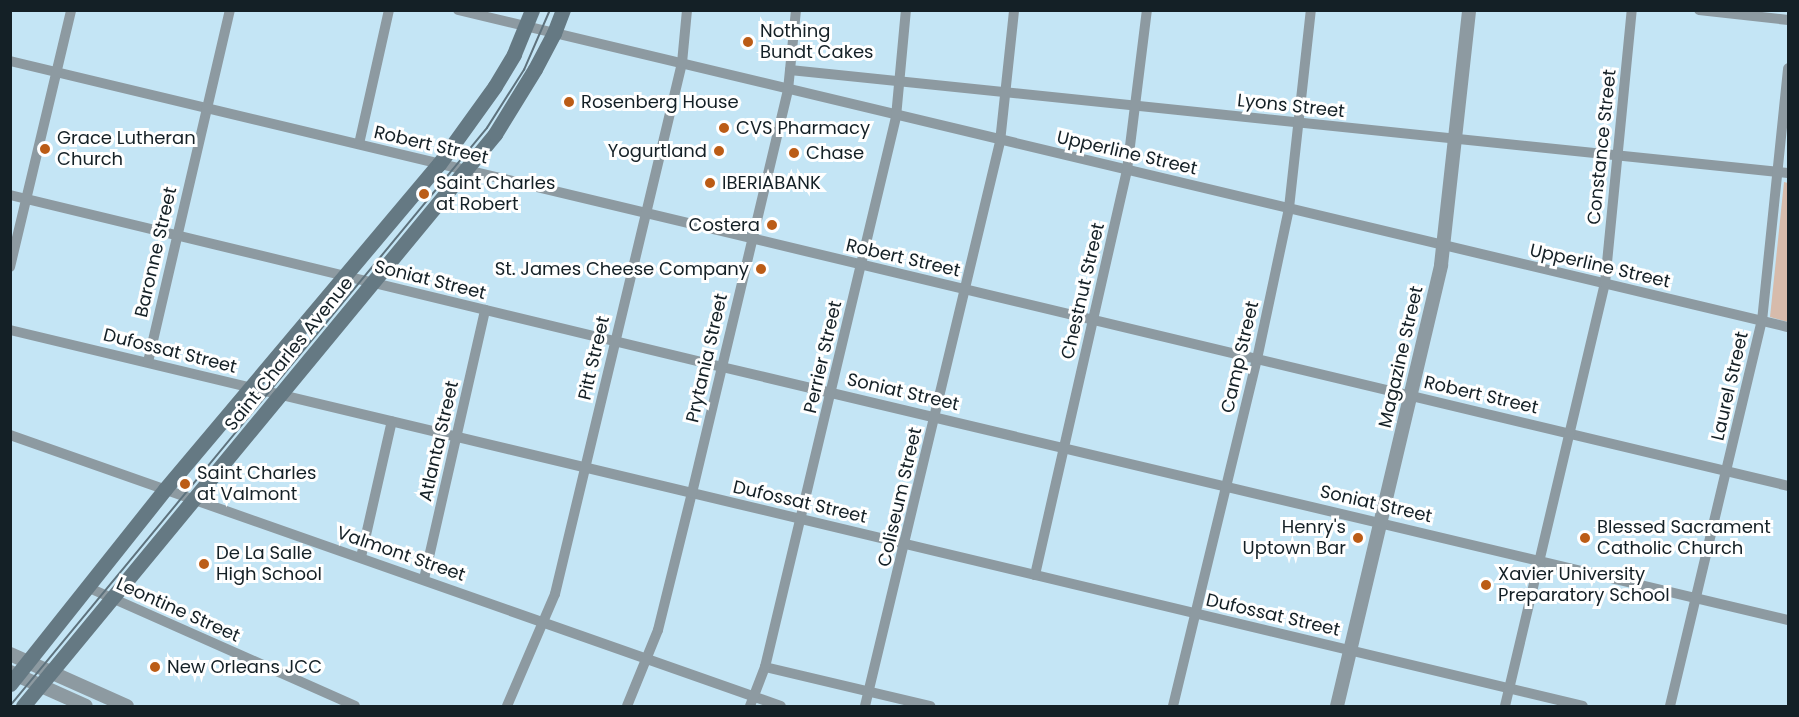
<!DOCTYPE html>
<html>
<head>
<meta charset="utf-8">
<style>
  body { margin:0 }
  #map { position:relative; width:1799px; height:717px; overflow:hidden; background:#c4e5f5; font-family:Poppins,sans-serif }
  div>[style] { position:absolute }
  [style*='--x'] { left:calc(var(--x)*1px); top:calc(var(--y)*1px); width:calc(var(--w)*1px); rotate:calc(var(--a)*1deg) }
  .green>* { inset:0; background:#d7bbab }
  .minor>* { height:10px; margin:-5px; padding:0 5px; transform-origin:5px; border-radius:5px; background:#8d9aa1 }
  .tertiary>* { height:14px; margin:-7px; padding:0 7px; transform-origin:7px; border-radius:7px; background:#8d9aa1 }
  .secondary>* { height:15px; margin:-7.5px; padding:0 7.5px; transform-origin:7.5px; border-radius:7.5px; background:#657983 }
  .tram>* { height:1.5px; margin:-0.75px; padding:0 0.75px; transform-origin:0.75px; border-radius:0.75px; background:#5e727d }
  .dots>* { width:16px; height:16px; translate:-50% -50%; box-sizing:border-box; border:3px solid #fff; border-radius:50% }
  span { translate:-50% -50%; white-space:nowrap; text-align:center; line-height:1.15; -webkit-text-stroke:6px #fff; paint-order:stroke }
  .poi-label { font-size:18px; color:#142026 }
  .left { translate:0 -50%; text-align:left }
  .right { translate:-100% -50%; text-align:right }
  .street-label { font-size:18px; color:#142026 }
  .frame { position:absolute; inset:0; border:12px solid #142026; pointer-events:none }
</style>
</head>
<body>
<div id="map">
  <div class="green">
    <i style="clip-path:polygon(1784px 182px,1788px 183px,1788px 322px,1770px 317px)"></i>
  </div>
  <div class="minor">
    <i style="--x:458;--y:10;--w:1367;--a:13.41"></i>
    <i style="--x:1699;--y:10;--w:90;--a:6.4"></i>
    <i style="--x:10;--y:61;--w:1828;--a:13.44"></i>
    <i style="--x:790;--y:70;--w:1003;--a:5.89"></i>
    <i style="--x:359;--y:144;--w:137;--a:-77.4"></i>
    <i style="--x:10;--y:195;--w:732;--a:13.58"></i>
    <i style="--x:722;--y:367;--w:1096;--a:13.35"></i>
    <i style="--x:10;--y:267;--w:264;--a:-76.6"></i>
    <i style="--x:10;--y:330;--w:1617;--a:13.44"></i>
    <i style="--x:148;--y:362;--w:361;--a:-76.9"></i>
    <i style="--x:10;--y:435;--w:817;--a:19.37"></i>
    <i style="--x:361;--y:557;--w:139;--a:-77.2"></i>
    <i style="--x:1035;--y:575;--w:415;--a:-77.2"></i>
    <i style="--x:1127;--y:170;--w:161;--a:-82.9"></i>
    <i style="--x:424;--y:579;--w:276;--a:-77.2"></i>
    <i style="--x:87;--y:587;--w:293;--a:23.9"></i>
    <i style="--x:765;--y:667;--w:170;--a:13.3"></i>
    <i style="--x:507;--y:706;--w:122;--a:-66.8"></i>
    <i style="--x:555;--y:594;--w:546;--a:-76.55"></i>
    <i style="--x:682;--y:63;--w:53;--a:-84.6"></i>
    <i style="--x:627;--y:706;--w:82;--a:-67.8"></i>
    <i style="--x:658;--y:630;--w:141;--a:-76.1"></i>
    <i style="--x:692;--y:493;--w:414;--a:-76.6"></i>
    <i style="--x:788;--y:90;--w:80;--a:-84.3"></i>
    <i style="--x:750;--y:706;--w:42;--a:-69"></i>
    <i style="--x:765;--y:667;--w:565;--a:-76.6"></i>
    <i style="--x:896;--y:117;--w:107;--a:-84.7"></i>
    <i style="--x:865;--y:706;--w:580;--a:-76.54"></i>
    <i style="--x:1000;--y:142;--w:133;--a:-83.9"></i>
    <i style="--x:1173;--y:706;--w:357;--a:-76.4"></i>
    <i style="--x:1257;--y:359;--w:154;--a:-78"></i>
    <i style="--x:1289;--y:208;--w:199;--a:-83.7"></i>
    <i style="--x:1505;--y:706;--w:435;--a:-76.7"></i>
    <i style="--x:1605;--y:283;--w:274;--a:-84.4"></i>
    <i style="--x:1670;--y:706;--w:396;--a:-76.6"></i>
    <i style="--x:1762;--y:321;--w:254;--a:-84.1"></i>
  </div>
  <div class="tertiary">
    <i style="--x:10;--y:654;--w:128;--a:24"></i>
    <i style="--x:10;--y:672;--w:83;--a:24.1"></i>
    <i style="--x:1337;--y:706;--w:453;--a:-76.7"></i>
    <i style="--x:1441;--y:265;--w:257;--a:-83.7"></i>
  </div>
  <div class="secondary">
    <i style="--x:10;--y:684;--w:249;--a:-51.5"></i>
    <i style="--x:165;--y:489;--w:425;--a:-49.9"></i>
    <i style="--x:439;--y:164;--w:96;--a:-54.3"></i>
    <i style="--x:495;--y:86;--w:37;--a:-59"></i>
    <i style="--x:514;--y:54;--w:48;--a:-67.8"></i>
    <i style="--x:23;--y:706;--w:742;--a:-50.47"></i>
    <i style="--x:495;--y:134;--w:76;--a:-58.4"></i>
    <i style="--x:535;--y:69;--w:41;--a:-62.2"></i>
    <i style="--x:554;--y:33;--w:25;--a:-69"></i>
  </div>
  <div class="tram">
    <i style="--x:10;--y:706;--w:749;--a:-50.47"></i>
    <i style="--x:487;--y:128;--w:69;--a:-57.5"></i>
    <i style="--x:524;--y:70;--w:65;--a:-66.6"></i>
  </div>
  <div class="dots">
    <i style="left:748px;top:42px;background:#bb5c16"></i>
    <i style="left:569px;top:102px;background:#bb5c16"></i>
    <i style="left:724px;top:128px;background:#bb5c16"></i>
    <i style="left:45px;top:149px;background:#bb5c16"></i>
    <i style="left:719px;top:151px;background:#bb5c16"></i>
    <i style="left:794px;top:153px;background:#bb5c16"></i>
    <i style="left:710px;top:183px;background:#bb5c16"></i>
    <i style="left:424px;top:194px;background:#bb5c16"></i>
    <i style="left:772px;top:225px;background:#bb5c16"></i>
    <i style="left:761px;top:269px;background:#bb5c16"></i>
    <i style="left:185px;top:484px;background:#bb5c16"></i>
    <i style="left:1358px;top:538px;background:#bb5c16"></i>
    <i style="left:1585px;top:538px;background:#bb5c16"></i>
    <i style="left:204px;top:564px;background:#bb5c16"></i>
    <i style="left:1486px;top:585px;background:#bb5c16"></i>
    <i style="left:155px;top:667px;background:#bb5c16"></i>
  </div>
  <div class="poi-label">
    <span class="left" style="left:760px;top:42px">Nothing<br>Bundt Cakes</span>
    <span class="left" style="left:581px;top:102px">Rosenberg House</span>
    <span class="left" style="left:736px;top:128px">CVS Pharmacy</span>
    <span class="left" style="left:57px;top:149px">Grace Lutheran<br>Church</span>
    <span class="right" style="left:707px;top:151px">Yogurtland</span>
    <span class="left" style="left:806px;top:153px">Chase</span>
    <span class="left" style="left:722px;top:183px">IBERIABANK</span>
    <span class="left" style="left:436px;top:194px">Saint Charles<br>at Robert</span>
    <span class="right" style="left:760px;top:225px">Costera</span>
    <span class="right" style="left:749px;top:269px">St. James Cheese Company</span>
    <span class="left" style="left:197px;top:484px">Saint Charles<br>at Valmont</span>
    <span class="right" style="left:1346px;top:538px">Henry's<br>Uptown Bar</span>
    <span class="left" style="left:1597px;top:538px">Blessed Sacrament<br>Catholic Church</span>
    <span class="left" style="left:216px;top:564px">De La Salle<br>High School</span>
    <span class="left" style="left:1498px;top:585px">Xavier University<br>Preparatory School</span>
    <span class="left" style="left:167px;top:667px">New Orleans JCC</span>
  </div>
  <div class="street-label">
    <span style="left:1291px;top:106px;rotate:6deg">Lyons Street</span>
    <span style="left:431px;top:145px;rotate:13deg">Robert Street</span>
    <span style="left:1602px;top:147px;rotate:-84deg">Constance Street</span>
    <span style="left:1127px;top:153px;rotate:13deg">Upperline Street</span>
    <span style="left:156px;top:252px;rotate:-77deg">Baronne Street</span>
    <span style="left:903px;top:258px;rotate:13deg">Robert Street</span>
    <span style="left:1600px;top:266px;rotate:13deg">Upperline Street</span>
    <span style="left:430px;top:280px;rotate:14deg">Soniat Street</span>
    <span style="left:1083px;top:291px;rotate:-77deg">Chestnut Street</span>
    <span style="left:170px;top:351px;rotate:14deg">Dufossat Street</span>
    <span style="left:289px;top:354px;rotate:-51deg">Saint Charles Avenue</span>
    <span style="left:823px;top:357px;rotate:-77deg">Perrier Street</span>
    <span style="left:1240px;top:357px;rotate:-77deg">Camp Street</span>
    <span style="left:1401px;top:357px;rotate:-77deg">Magazine Street</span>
    <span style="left:594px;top:358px;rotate:-77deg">Pitt Street</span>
    <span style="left:707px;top:358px;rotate:-77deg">Prytania Street</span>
    <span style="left:1730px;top:386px;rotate:-77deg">Laurel Street</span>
    <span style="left:903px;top:392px;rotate:13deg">Soniat Street</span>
    <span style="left:1481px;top:395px;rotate:13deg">Robert Street</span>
    <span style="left:439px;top:441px;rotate:-77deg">Atlanta Street</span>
    <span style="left:900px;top:497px;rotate:-77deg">Coliseum Street</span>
    <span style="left:800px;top:502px;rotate:13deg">Dufossat Street</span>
    <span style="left:1376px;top:504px;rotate:13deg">Soniat Street</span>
    <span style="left:401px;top:554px;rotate:19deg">Valmont Street</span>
    <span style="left:178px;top:610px;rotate:24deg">Leontine Street</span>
    <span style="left:1273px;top:615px;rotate:13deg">Dufossat Street</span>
  </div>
  <div class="frame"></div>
</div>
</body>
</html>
